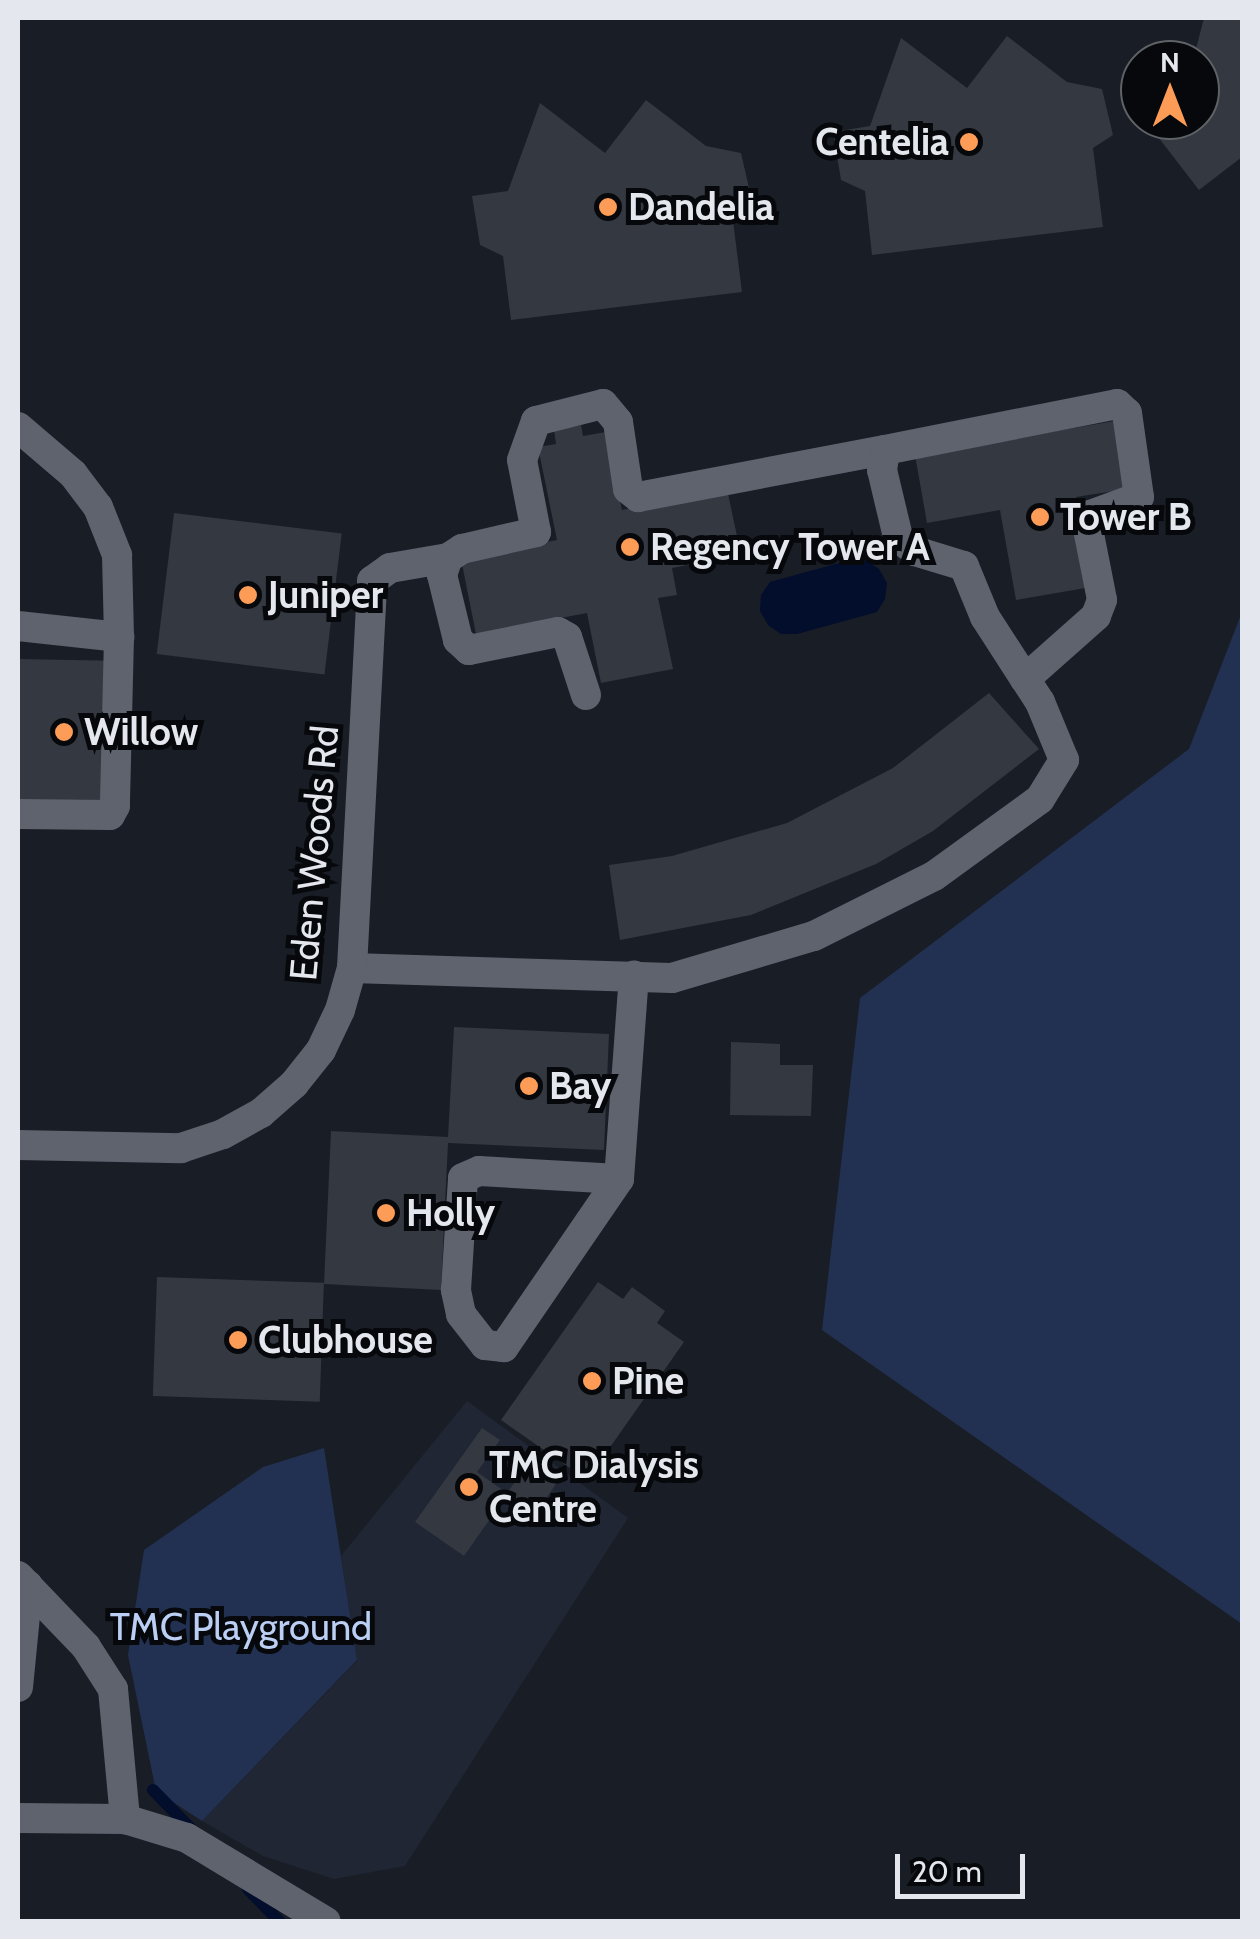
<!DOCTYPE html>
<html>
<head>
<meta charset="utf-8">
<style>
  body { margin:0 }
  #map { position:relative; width:1260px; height:1939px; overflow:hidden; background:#191d26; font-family:Cabin,sans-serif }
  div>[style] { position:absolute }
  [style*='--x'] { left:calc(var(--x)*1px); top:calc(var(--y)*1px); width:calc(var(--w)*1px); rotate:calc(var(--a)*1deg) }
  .built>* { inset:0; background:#202634 }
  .green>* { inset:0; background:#223151 }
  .water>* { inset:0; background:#030d2c }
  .stream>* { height:12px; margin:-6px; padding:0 6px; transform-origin:6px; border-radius:6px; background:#030d2c }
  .building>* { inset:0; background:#333841; transform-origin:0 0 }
  .street>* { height:30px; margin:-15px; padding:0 15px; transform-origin:15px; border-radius:15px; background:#5e636e }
  .dots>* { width:28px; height:28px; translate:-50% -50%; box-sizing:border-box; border:5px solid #06080b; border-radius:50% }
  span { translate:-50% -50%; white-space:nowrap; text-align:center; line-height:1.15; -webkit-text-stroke:10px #06080b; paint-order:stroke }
  .poi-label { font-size:38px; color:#e4e8ee; font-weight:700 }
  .right { translate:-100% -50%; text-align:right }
  .left { translate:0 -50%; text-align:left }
  .street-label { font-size:38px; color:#e4e8ee }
  .park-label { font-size:38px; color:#bbcef4 }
  .frame { position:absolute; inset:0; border:20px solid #e4e8ee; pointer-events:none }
  .north { position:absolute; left:1120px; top:40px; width:100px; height:100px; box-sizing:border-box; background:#06080b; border:2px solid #5f6266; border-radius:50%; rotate:0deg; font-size:28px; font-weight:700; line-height:40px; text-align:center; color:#e4e8ee }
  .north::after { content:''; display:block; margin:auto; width:35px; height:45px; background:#fd9c56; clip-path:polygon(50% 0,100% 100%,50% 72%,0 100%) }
  .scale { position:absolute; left:895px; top:1854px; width:130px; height:45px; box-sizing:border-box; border:5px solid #e4e8ee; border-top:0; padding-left:12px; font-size:30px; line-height:35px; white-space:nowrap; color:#e4e8ee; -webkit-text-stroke:8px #06080b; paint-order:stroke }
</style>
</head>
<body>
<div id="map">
  <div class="built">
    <i style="clip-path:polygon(467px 1401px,628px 1518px,405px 1866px,334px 1879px,263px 1856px,202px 1821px,357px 1661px,341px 1556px)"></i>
  </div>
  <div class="green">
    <i style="clip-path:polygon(1242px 612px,1242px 1624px,822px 1330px,860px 998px,1189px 749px)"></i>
    <i style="clip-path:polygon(324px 1448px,357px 1660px,202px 1821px,156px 1791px,128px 1655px,144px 1550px,263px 1467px)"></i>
  </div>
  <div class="water">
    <i style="clip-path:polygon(850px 560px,866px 561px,879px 569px,887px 583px,885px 599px,877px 612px,797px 634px,781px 634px,768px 625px,760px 611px,761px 595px,770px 582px)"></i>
  </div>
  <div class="stream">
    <i style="--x:153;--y:1790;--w:57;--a:45.7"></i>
    <i style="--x:248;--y:1889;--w:46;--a:45.9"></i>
  </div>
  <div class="building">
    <i style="clip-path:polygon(1204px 18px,1242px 18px,1242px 157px,1199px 190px,1155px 133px,1173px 120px,1200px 120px,1200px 60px,1193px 60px)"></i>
    <i style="clip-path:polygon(1007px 36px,1067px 82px,1102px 89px,1113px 135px,1093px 148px,1103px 227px,872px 255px,865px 191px,841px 180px,833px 132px,870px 126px,901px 38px,967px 88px)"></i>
    <i style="clip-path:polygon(646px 100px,706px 146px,741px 153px,752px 201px,732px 213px,742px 292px,511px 320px,503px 256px,480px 245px,472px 196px,508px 191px,540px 103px,605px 153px)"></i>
    <i style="clip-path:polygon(1115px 421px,1127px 489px,1076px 497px,1091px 587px,1016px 600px,1000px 510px,927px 523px,915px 455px)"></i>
    <i style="clip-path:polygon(581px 425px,583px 436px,606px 432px,622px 510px,727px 489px,741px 555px,672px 568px,677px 595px,658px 598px,673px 669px,601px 683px,587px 613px,476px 634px,461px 559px,557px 540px,538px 447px,556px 444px,554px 430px)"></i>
    <i style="left:174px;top:513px;width:169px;height:142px;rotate:7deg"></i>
    <i style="left:18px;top:659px;width:94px;height:143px;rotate:1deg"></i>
    <i style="clip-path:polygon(989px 693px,1039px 749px,933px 831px,876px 864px,751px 915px,620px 940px,609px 865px,672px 856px,787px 823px,893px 768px)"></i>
    <i style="clip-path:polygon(454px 1027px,609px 1034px,604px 1150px,448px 1143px,441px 1290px,324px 1284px,331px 1131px,448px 1137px)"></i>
    <i style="clip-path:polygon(731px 1042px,780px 1044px,780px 1065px,813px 1065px,811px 1116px,730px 1115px)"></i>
    <i style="left:157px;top:1277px;width:167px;height:119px;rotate:2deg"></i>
    <i style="clip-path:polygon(598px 1282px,623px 1299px,632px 1287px,665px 1311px,657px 1323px,684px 1342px,587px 1480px,501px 1420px)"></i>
    <i style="clip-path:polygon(482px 1428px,500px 1440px,477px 1472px,507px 1493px,530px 1461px,558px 1481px,532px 1519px,504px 1499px,464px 1556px,415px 1522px)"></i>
  </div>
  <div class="street">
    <i style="--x:18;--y:427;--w:72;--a:40.5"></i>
    <i style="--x:73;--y:474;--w:41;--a:52.9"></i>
    <i style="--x:98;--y:507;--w:52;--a:68.4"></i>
    <i style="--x:117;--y:555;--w:82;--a:88.6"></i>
    <i style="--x:119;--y:637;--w:169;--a:91.4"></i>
    <i style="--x:115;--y:806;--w:10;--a:119"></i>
    <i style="--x:110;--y:815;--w:92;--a:-179.4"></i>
    <i style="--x:18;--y:626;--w:102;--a:6.2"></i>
    <i style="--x:586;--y:695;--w:61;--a:-108.1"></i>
    <i style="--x:567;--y:637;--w:10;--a:-151"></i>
    <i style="--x:558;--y:632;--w:91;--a:168.6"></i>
    <i style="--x:469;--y:650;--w:15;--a:-138"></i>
    <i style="--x:458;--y:640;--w:67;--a:-103.8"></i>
    <i style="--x:442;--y:575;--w:18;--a:-71"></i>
    <i style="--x:448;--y:558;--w:17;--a:-33"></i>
    <i style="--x:462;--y:549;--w:76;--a:-12.9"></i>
    <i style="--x:536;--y:532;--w:73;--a:-101"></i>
    <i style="--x:522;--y:460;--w:41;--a:-70.3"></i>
    <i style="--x:536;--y:421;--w:69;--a:-14.2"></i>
    <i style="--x:603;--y:404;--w:23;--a:50"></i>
    <i style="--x:618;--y:422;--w:68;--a:81.5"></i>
    <i style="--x:628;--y:489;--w:13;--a:39"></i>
    <i style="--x:638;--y:497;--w:251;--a:-10.8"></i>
    <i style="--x:352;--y:968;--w:320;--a:1.8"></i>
    <i style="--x:672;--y:978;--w:148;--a:-16.5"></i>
    <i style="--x:814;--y:936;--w:134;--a:-26.6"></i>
    <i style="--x:934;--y:876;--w:131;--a:-36"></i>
    <i style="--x:1040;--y:799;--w:46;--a:-58.4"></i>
    <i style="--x:1064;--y:760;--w:63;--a:-112.5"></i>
    <i style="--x:1040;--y:702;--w:27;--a:-123"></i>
    <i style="--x:1025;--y:679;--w:74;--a:-122.8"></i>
    <i style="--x:985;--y:617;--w:55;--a:-112.4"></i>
    <i style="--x:964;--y:566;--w:51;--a:-163"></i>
    <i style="--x:915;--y:551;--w:22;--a:-141"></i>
    <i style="--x:898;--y:537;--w:69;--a:-103.4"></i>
    <i style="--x:882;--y:470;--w:20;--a:-81"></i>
    <i style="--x:885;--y:450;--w:237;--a:-11.2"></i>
    <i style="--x:1117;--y:404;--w:13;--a:42"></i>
    <i style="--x:1127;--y:413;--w:85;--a:81.9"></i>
    <i style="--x:1139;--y:497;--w:52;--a:159.8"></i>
    <i style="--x:1090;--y:515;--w:14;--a:98"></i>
    <i style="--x:1088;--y:529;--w:72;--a:78.8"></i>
    <i style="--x:1102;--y:600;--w:17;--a:111"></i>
    <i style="--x:1096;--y:616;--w:95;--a:138.4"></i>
    <i style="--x:18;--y:1145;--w:163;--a:1.1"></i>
    <i style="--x:181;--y:1148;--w:44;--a:-18.4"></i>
    <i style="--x:223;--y:1134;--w:43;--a:-28.9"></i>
    <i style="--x:261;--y:1113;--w:44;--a:-41.3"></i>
    <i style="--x:294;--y:1084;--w:43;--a:-51.5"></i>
    <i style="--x:321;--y:1050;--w:44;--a:-64.6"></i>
    <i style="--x:340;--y:1010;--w:44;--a:-74.1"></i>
    <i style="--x:352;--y:968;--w:388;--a:-87"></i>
    <i style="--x:372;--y:581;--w:22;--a:-36"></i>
    <i style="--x:390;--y:568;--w:59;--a:-9.8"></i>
    <i style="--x:619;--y:1179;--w:204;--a:124.4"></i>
    <i style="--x:504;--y:1347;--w:19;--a:-174"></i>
    <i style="--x:485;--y:1345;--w:39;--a:-128"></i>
    <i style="--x:461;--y:1314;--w:25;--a:-102"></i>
    <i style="--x:456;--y:1290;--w:112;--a:-86.4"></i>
    <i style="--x:463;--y:1178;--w:17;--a:-24"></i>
    <i style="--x:479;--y:1171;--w:140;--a:3.3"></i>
    <i style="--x:619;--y:1179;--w:204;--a:-85.8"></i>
    <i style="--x:18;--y:1576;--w:98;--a:46.2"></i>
    <i style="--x:86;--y:1647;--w:50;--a:57.3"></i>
    <i style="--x:113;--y:1689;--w:131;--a:84.7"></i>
    <i style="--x:18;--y:1687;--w:102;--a:-84.4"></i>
    <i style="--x:18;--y:1818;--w:107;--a:0.5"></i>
    <i style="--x:125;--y:1819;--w:65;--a:17"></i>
    <i style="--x:187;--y:1838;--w:162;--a:31.1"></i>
  </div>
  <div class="dots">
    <i style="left:969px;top:142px;background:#fd9c56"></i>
    <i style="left:608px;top:207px;background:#fd9c56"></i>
    <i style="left:1040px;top:517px;background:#fd9c56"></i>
    <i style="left:630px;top:547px;background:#fd9c56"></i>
    <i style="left:248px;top:595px;background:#fd9c56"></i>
    <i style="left:64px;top:732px;background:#fd9c56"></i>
    <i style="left:529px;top:1086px;background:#fd9c56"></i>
    <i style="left:386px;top:1213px;background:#fd9c56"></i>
    <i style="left:238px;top:1340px;background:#fd9c56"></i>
    <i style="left:592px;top:1381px;background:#fd9c56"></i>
    <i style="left:469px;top:1487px;background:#fd9c56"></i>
  </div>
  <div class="poi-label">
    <span class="right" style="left:949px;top:142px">Centelia</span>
    <span class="left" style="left:628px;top:207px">Dandelia</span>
    <span class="left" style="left:1060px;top:517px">Tower B</span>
    <span class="left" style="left:650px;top:547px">Regency Tower A</span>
    <span class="left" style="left:268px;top:595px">Juniper</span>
    <span class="left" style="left:84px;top:732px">Willow</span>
    <span class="left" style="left:549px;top:1086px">Bay</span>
    <span class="left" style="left:406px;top:1213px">Holly</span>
    <span class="left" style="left:258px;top:1340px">Clubhouse</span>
    <span class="left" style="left:612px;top:1381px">Pine</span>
    <span class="left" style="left:489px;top:1487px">TMC Dialysis<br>Centre</span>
  </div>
  <div class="street-label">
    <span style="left:314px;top:853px;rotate:-85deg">Eden Woods Rd</span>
  </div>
  <div class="park-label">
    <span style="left:241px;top:1627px">TMC Playground</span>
  </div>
  <div class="frame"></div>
  <div class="north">N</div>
  <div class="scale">20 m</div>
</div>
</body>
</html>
